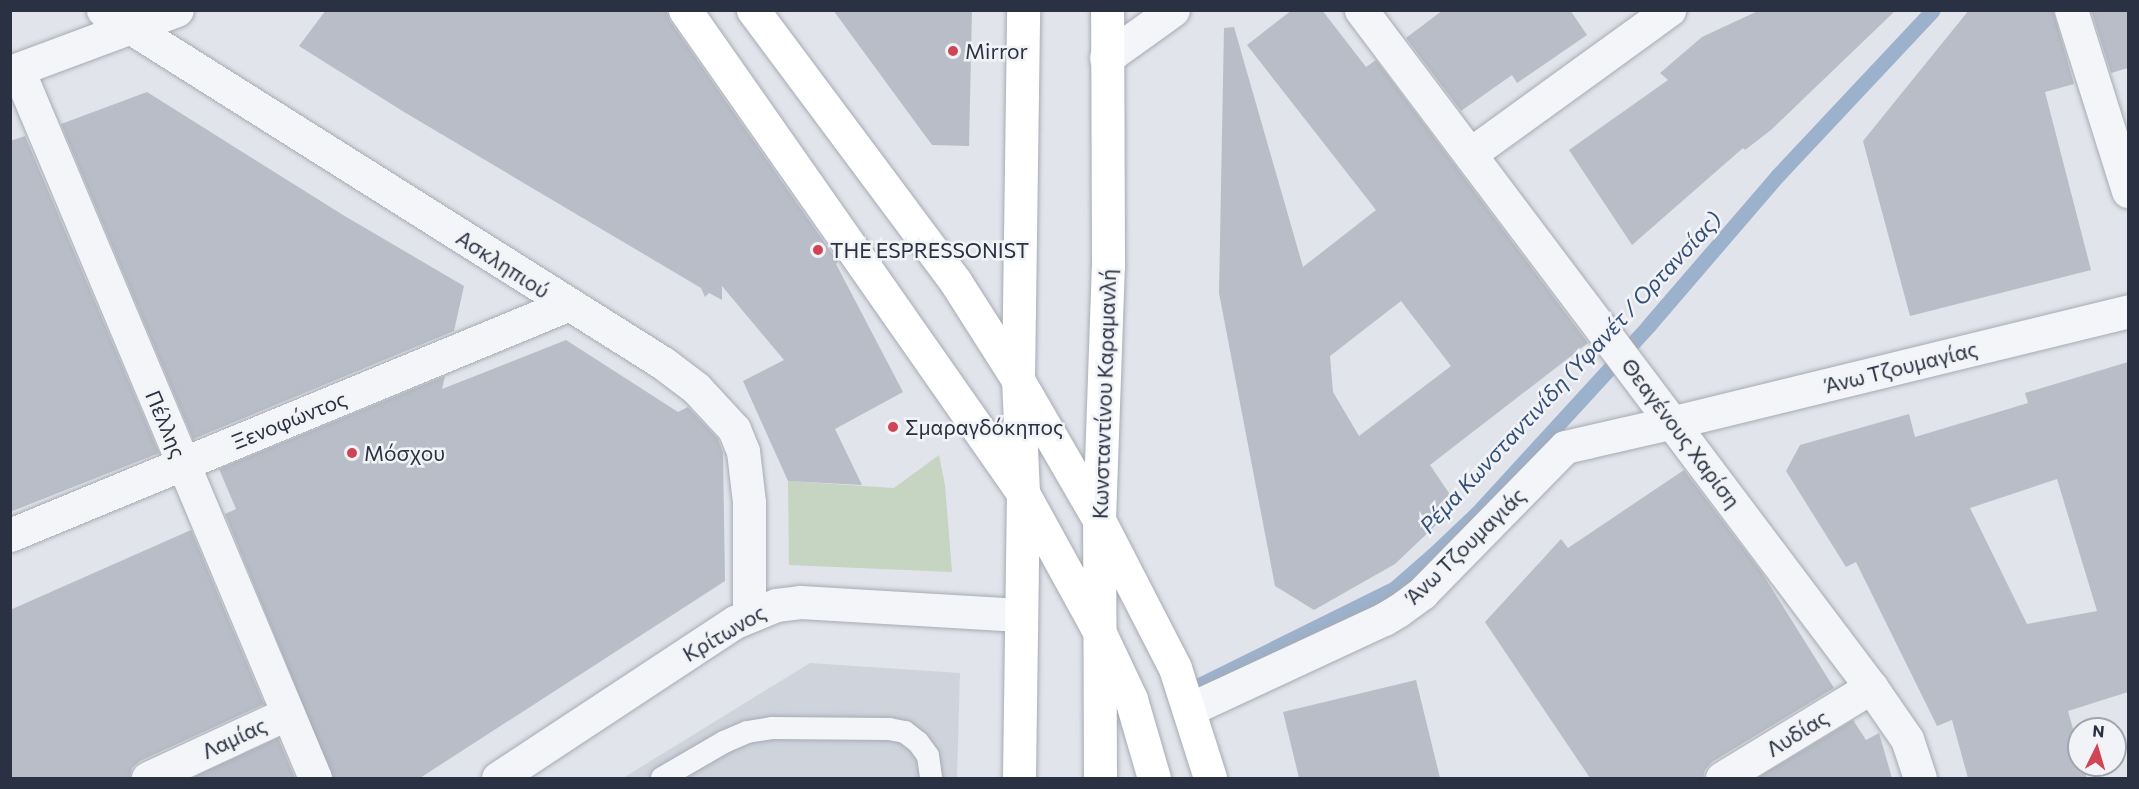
<!DOCTYPE html>
<html>
<head>
<meta charset="utf-8">
<style>
  body { margin:0 }
  #map { position:relative; width:2139px; height:789px; overflow:hidden; background:#e1e4ea; font-family:Commissioner,sans-serif }
  div>[style] { position:absolute }
  [style*='--x'] { left:calc(var(--x)*1px); top:calc(var(--y)*1px); width:calc(var(--w)*1px); rotate:calc(var(--a)*1deg) }
  .built>* { inset:0; background:#cfd3dc }
  .green>* { inset:0; background:#c6d4c2 }
  .stream>* { height:15px; margin:-7.5px; padding:0 7.5px; transform-origin:7.5px; border-radius:7.5px; background:#9cb1cb }
  .building>* { inset:0; background:#b8bdc7 }
  .roads { filter:drop-shadow(0 0 2px #a6abb4) drop-shadow(0 0 2px #a6abb4) }
  .service>* { height:22px; margin:-11px; padding:0 11px; transform-origin:11px; border-radius:11px; background:#f4f5f8 }
  .pedestrian>* { height:33px; margin:-16.5px; padding:0 16.5px; transform-origin:16.5px; border-radius:16.5px; background:#f4f5f8 }
  .minor>* { height:33px; margin:-16.5px; padding:0 16.5px; transform-origin:16.5px; border-radius:16.5px; background:#f4f5f8 }
  .secondary>* { height:33px; margin:-16.5px; padding:0 16.5px; transform-origin:16.5px; border-radius:16.5px; background:#fff }
  .primary>* { height:33px; margin:-16.5px; padding:0 16.5px; transform-origin:16.5px; border-radius:16.5px; background:#fff }
  .dots>* { width:16px; height:16px; translate:-50% -50%; box-sizing:border-box; border:3px solid #f1f3f7; border-radius:50% }
  span { translate:-50% -50%; white-space:nowrap; text-align:center; line-height:1.15; -webkit-text-stroke:5px #f1f3f7; paint-order:stroke }
  .poi-label { font-size:21px; color:#293142 }
  .left { translate:0 -50%; text-align:left }
  .street-label { font-size:21px; color:#293142 }
  .water-label { font-size:22px; color:#334f77; font-style:italic }
  .frame { position:absolute; inset:0; border:12px solid #293142; pointer-events:none }
  .north { position:absolute; left:2067px; top:717px; width:60px; height:60px; box-sizing:border-box; background:#f1f3f7; border:2px solid #a1a5af; border-radius:50%; rotate:5deg; font-size:16px; font-weight:700; line-height:24px; text-align:center; color:#293142 }
  .north::after { content:''; display:block; margin:auto; width:21px; height:27px; background:#d04555; clip-path:polygon(50% 0,100% 100%,50% 72%,0 100%) }
</style>
</head>
<body>
<div id="map">
  <div class="built">
    <i style="clip-path:polygon(810px 663px,960px 673px,957px 778px,623px 778px)"></i>
  </div>
  <div class="green">
    <i style="clip-path:polygon(939px 455px,945px 485px,952px 572px,789px 565px,788px 481px,894px 488px)"></i>
  </div>
  <div class="stream">
    <i style="--x:1185;--y:692;--w:234;--a:-26.3"></i>
    <i style="--x:1395;--y:588;--w:55;--a:-41.3"></i>
    <i style="--x:1436;--y:552;--w:57;--a:-43.6"></i>
    <i style="--x:1477;--y:513;--w:255;--a:-47.5"></i>
    <i style="--x:1649;--y:325;--w:198;--a:-49.3"></i>
    <i style="--x:1778;--y:175;--w:226;--a:-46.8"></i>
  </div>
  <div class="building">
    <i style="clip-path:polygon(326px 10px,666px 10px,670px 21px,838px 262px,836px 264px,903px 392px,835px 429px,862px 485px,788px 481px,743px 381px,784px 360px,722px 286px,722px 300px,709px 293px,705px 297px,701px 288px,404px 112px,299px 46px)"></i>
    <i style="clip-path:polygon(833px 10px,972px 10px,969px 146px,932px 145px)"></i>
    <i style="clip-path:polygon(evenodd,1292px 10px,1322px 10px,1366px 67px,1376px 60px,1588px 343px,1430px 465px,1457px 505px,1395px 564px,1314px 610px,1275px 586px,1219px 293px,1224px 28px,1234px 27px,1303px 267px,1376px 210px,1247px 45px,1292px 10px,1401px 301px,1451px 366px,1359px 436px,1333px 392px,1330px 356px,1401px 301px)"></i>
    <i style="clip-path:polygon(1443px 10px,1570px 10px,1587px 35px,1517px 83px,1512px 75px,1461px 111px,1406px 38px)"></i>
    <i style="clip-path:polygon(1760px 10px,1896px 10px,1771px 130px,1745px 150px,1743px 148px,1632px 245px,1569px 150px,1668px 80px,1660px 73px,1702px 37px)"></i>
    <i style="clip-path:polygon(1969px 10px,2053px 10px,2074px 84px,2045px 92px,2091px 270px,1910px 316px,1863px 141px)"></i>
    <i style="clip-path:polygon(2091px 10px,2128px 10px,2128px 68px,2111px 73px)"></i>
    <i style="clip-path:polygon(147px 92px,343px 215px,464px 286px,454px 331px,193px 439px,61px 124px)"></i>
    <i style="clip-path:polygon(25px 136px,159px 453px,10px 512px,10px 141px)"></i>
    <i style="clip-path:polygon(566px 340px,678px 412px,688px 407px,718px 439px,723px 453px,725px 581px,420px 778px,333px 778px,225px 514px,236px 509px,219px 469px,445px 376px,442px 389px)"></i>
    <i style="clip-path:polygon(evenodd,2128px 362px,2128px 692px,2068px 711px,2079px 750px,2079px 765px,2083px 765px,2087px 778px,1968px 778px,1952px 720px,1937px 726px,1856px 562px,1846px 567px,1786px 471px,1800px 445px,1909px 414px,1915px 437px,2028px 403px,2025px 393px,2128px 362px,2057px 479px,2097px 611px,2027px 624px,1970px 508px,2057px 479px)"></i>
    <i style="clip-path:polygon(1684px 470px,1762px 573px,1834px 688px,1712px 762px,1705px 770px,1703px 778px,1590px 778px,1485px 622px,1561px 539px,1568px 548px)"></i>
    <i style="clip-path:polygon(191px 530px,264px 704px,140px 761px,132px 768px,130px 778px,10px 778px,10px 610px)"></i>
    <i style="clip-path:polygon(1416px 680px,1440px 778px,1299px 778px,1283px 712px)"></i>
    <i style="clip-path:polygon(1853px 720px,1866px 740px,1879px 733px,1892px 778px,1757px 778px)"></i>
    <i style="clip-path:polygon(278px 738px,295px 778px,191px 778px)"></i>
  </div>
  <div class="roads">
    <div class="service">
      <i style="--x:662;--y:778;--w:72;--a:-30.1"></i>
      <i style="--x:724;--y:742;--w:25;--a:-23"></i>
      <i style="--x:747;--y:732;--w:25;--a:-9"></i>
      <i style="--x:772;--y:728;--w:117;--a:0.5"></i>
      <i style="--x:889;--y:729;--w:16;--a:11"></i>
      <i style="--x:905;--y:732;--w:16;--a:38"></i>
      <i style="--x:918;--y:742;--w:17;--a:54"></i>
      <i style="--x:928;--y:756;--w:22;--a:82"></i>
    </div>
    <div class="pedestrian">
      <i style="--x:1190;--y:709;--w:214;--a:-24.9"></i>
      <i style="--x:1384;--y:619;--w:17;--a:-31"></i>
      <i style="--x:1399;--y:610;--w:29;--a:-36"></i>
      <i style="--x:1422;--y:593;--w:204;--a:-45.6"></i>
      <i style="--x:1565;--y:447;--w:112;--a:-12.9"></i>
    </div>
    <div class="minor">
      <i style="--x:103;--y:10;--w:662;--a:32.23"></i>
      <i style="--x:663;--y:363;--w:41;--a:37.1"></i>
      <i style="--x:696;--y:388;--w:56;--a:47.2"></i>
      <i style="--x:734;--y:429;--w:24;--a:68"></i>
      <i style="--x:743;--y:451;--w:51;--a:83.3"></i>
      <i style="--x:749;--y:502;--w:112;--a:90"></i>
      <i style="--x:1361;--y:10;--w:848;--a:53.01"></i>
      <i style="--x:1871;--y:687;--w:63;--a:55.3"></i>
      <i style="--x:1907;--y:739;--w:41;--a:71.6"></i>
      <i style="--x:2071;--y:10;--w:190;--a:72.5"></i>
      <i style="--x:1106;--y:58;--w:82;--a:-35.6"></i>
      <i style="--x:18;--y:70;--w:768;--a:67.24"></i>
      <i style="--x:10;--y:72;--w:178;--a:-20.4"></i>
      <i style="--x:1470;--y:154;--w:246;--a:-35.9"></i>
      <i style="--x:1674;--y:422;--w:467;--a:-13.7"></i>
      <i style="--x:10;--y:535;--w:603;--a:-22.44"></i>
      <i style="--x:148;--y:778;--w:154;--a:-24.9"></i>
      <i style="--x:498;--y:778;--w:284;--a:-33.4"></i>
      <i style="--x:735;--y:622;--w:44;--a:-22.5"></i>
      <i style="--x:776;--y:605;--w:24;--a:-7"></i>
      <i style="--x:800;--y:602;--w:221;--a:3.4"></i>
      <i style="--x:1722;--y:778;--w:175;--a:-31.4"></i>
    </div>
    <div class="secondary">
      <i style="--x:685;--y:10;--w:590;--a:55.02"></i>
      <i style="--x:1023;--y:493;--w:158;--a:61.2"></i>
      <i style="--x:1099;--y:631;--w:75;--a:64.8"></i>
      <i style="--x:1131;--y:699;--w:82;--a:73.8"></i>
      <i style="--x:753;--y:10;--w:338;--a:53.3"></i>
      <i style="--x:955;--y:281;--w:117;--a:57.5"></i>
      <i style="--x:1018;--y:380;--w:162;--a:59.9"></i>
      <i style="--x:1099;--y:520;--w:166;--a:62.8"></i>
      <i style="--x:1175;--y:668;--w:115;--a:72.3"></i>
    </div>
    <div class="primary">
      <i style="--x:1019;--y:778;--w:285;--a:-89.2"></i>
      <i style="--x:1023;--y:493;--w:113;--a:-92.5"></i>
      <i style="--x:1018;--y:380;--w:370;--a:-89.2"></i>
      <i style="--x:1100;--y:778;--w:258;--a:-90.2"></i>
      <i style="--x:1099;--y:520;--w:254;--a:-88"></i>
      <i style="--x:1108;--y:266;--w:256;--a:-90.2"></i>
    </div>
  </div>
  <div class="dots">
    <i style="left:953px;top:51px;background:#d04555"></i>
    <i style="left:818px;top:250px;background:#d04555"></i>
    <i style="left:893px;top:427px;background:#d04555"></i>
    <i style="left:352px;top:453px;background:#d04555"></i>
  </div>
  <div class="poi-label">
    <span class="left" style="left:965px;top:51px">Mirror</span>
    <span class="left" style="left:830px;top:250px">THE ESPRESSONIST</span>
    <span class="left" style="left:905px;top:427px">Σμαραγδόκηπος</span>
    <span class="left" style="left:364px;top:453px">Μόσχου</span>
  </div>
  <div class="street-label">
    <span style="left:503px;top:264px;rotate:33deg">Ασκληπιού</span>
    <span style="left:1901px;top:367px;rotate:-14deg">Άνω Τζουμαγίας</span>
    <span style="left:1104px;top:394px;rotate:-88deg">Κωνσταντίνου Καραμανλή</span>
    <span style="left:289px;top:420px;rotate:-22deg">Ξενοφώντος</span>
    <span style="left:166px;top:424px;rotate:67deg">Πέλλης</span>
    <span style="left:1681px;top:433px;rotate:53deg">Θεαγένους Χαρίση</span>
    <span style="left:1465px;top:546px;rotate:-44deg">Άνω Τζουμαγιάς</span>
    <span style="left:724px;top:633px;rotate:-30deg">Κρίτωνος</span>
    <span style="left:1797px;top:733px;rotate:-32deg">Λυδίας</span>
    <span style="left:234px;top:738px;rotate:-25deg">Λαμίας</span>
  </div>
  <div class="water-label">
    <span style="left:1570px;top:372px;rotate:-47deg">Ρέμα Κωνσταντινίδη (Υφανέτ / Ορτανσίας)</span>
  </div>
  <div class="frame"></div>
  <div class="north">N</div>
</div>
</body>
</html>
